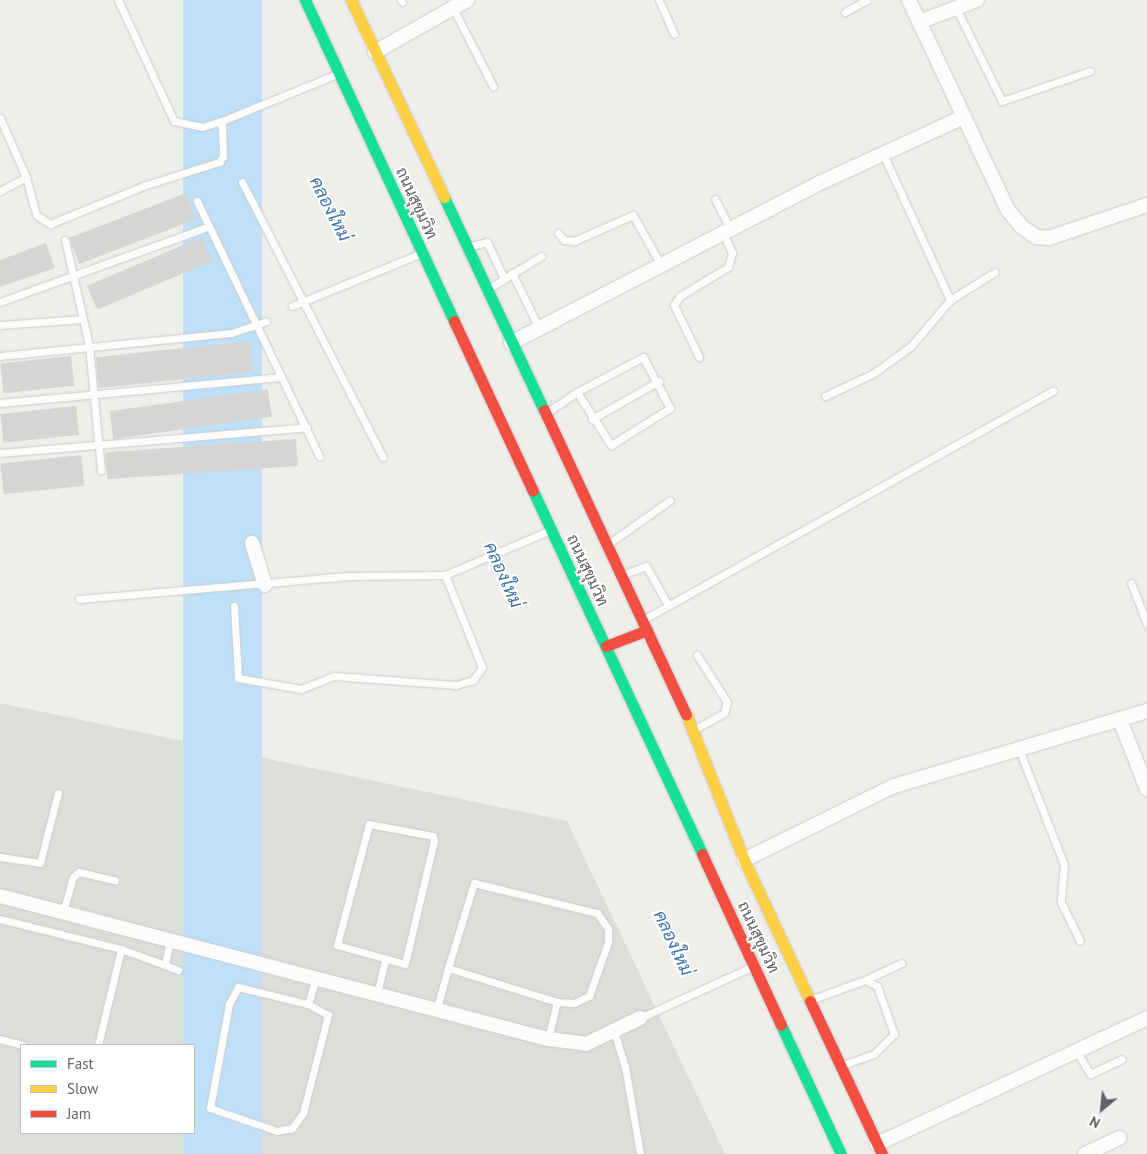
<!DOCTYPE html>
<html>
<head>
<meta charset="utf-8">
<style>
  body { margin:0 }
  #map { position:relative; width:1147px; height:1154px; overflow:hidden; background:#efeeea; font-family:"PT Sans",Sarabun,sans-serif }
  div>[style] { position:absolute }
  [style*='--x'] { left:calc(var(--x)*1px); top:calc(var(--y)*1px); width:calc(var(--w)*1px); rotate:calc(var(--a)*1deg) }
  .industrial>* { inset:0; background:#dfddda }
  .water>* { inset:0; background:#bfe0f9; transform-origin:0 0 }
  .building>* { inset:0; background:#d6d5d3; transform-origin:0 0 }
  .roads { filter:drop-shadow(0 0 1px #cbcccc) drop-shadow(0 0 1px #cbcccc) }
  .lane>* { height:7px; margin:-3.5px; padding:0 3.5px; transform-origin:3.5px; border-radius:3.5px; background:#fdfcfc }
  .street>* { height:14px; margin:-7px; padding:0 7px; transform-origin:7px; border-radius:7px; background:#fdfcfc }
  .fast>* { height:11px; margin:-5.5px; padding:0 5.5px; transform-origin:5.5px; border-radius:5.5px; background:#16e098 }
  .slow>* { height:11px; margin:-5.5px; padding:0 5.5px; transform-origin:5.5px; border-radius:5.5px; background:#ffcf43 }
  .jam>* { height:11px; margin:-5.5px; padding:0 5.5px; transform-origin:5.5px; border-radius:5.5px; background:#f24e42 }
  span { translate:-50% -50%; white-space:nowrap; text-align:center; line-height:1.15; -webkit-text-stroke:4px #fff; paint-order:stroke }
  .street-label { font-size:16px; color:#5f6368 }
  .water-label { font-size:18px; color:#4174aa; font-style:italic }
  .legend { position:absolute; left:20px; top:1044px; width:175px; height:90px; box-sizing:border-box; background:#fff; border:1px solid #bfc1c3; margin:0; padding:6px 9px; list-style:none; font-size:15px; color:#5f6368 }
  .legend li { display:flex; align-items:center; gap:10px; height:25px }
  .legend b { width:25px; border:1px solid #bfc1c3 }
  .north { position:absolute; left:1077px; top:1084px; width:50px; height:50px; -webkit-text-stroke:4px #fff; paint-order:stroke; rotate:208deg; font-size:14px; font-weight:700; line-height:20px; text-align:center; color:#5f6368 }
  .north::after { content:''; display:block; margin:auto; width:18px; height:22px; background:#5f6368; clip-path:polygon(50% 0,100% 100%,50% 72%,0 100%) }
</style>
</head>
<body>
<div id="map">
  <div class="industrial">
    <i style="clip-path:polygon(evenodd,0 703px,567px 821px,725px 1154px,0 1154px,0 703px,21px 1045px,194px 1045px,194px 1133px,21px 1133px,21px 1045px)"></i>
  </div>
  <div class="water">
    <i style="left:183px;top:0;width:79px;height:1275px"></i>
  </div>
  <div class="building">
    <i style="left:186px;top:193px;width:28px;height:125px;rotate:69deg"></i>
    <i style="left:202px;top:237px;width:26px;height:125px;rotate:67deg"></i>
    <i style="clip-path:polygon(46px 243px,55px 268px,0 287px,0 260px)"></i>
    <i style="left:250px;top:341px;width:31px;height:155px;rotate:84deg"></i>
    <i style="left:71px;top:356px;width:30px;height:71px;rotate:84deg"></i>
    <i style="left:268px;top:389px;width:28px;height:160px;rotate:82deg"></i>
    <i style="left:76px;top:406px;width:29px;height:76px;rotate:84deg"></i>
    <i style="left:296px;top:439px;width:27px;height:191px;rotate:86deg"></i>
    <i style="left:81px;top:455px;width:31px;height:81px;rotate:84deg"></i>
  </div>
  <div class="roads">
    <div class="lane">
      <i style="--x:118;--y:0;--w:133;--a:65.2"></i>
      <i style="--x:174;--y:121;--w:29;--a:12"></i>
      <i style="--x:202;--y:127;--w:21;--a:-17"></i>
      <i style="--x:401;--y:0;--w:2;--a:63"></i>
      <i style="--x:659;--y:0;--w:37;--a:66"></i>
      <i style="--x:453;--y:8;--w:88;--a:62.9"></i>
      <i style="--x:956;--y:8;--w:104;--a:63.7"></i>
      <i style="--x:1002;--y:101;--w:93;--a:-18.8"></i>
      <i style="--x:845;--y:12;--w:25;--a:-29"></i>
      <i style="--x:0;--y:118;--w:64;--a:66.2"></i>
      <i style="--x:883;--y:154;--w:161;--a:65.3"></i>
      <i style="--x:950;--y:300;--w:53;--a:-31.9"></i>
      <i style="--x:242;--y:182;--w:309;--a:62.9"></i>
      <i style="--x:0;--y:191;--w:30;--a:-28"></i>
      <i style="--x:26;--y:177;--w:39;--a:75"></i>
      <i style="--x:36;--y:215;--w:17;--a:33"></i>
      <i style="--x:50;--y:224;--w:100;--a:-22.2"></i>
      <i style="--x:143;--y:186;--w:80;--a:-17.5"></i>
      <i style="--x:219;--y:162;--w:7;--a:-56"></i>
      <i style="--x:223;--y:156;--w:35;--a:-92"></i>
      <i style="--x:222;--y:121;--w:122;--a:-22.2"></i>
      <i style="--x:715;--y:199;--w:34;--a:63"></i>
      <i style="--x:197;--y:201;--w:283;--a:64.4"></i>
      <i style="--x:558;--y:233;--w:9;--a:49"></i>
      <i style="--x:564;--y:240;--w:10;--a:6"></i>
      <i style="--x:574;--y:241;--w:64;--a:-23.8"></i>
      <i style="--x:633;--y:215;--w:57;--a:60.8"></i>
      <i style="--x:65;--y:240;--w:109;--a:77.2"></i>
      <i style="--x:89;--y:346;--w:125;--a:84.5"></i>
      <i style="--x:471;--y:246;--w:16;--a:-14"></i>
      <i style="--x:487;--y:242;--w:40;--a:65"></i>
      <i style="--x:512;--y:273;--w:59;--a:63.9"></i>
      <i style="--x:491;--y:287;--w:59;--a:-31.8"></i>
      <i style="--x:0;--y:302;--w:220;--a:-19.9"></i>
      <i style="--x:292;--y:306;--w:135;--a:-22.2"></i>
      <i style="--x:0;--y:325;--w:83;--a:-4.1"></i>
      <i style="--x:0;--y:356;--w:233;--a:-5.7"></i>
      <i style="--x:232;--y:333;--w:36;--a:-19"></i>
      <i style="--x:699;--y:357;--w:58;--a:-115.7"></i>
      <i style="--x:674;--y:305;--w:11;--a:-56"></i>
      <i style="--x:680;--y:296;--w:56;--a:-31.1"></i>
      <i style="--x:728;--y:267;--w:15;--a:-74"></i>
      <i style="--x:732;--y:253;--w:22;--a:-114"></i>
      <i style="--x:825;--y:396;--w:54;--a:-25.1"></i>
      <i style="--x:874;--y:373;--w:46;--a:-36.1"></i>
      <i style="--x:911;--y:346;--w:60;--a:-49.7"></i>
      <i style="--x:0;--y:403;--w:282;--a:-5.3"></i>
      <i style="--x:549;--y:411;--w:34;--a:-34"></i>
      <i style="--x:577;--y:392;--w:75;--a:-27.9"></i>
      <i style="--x:643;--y:357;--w:58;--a:62.1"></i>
      <i style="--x:670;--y:408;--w:70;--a:147.9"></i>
      <i style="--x:611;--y:445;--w:63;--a:-122.7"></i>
      <i style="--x:592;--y:419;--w:77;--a:-29.6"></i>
      <i style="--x:0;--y:453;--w:308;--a:-4.8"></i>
      <i style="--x:611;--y:542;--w:72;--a:-35.4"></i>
      <i style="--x:627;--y:573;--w:20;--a:-20"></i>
      <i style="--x:646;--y:566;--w:45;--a:60.6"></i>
      <i style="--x:1131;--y:583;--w:44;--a:68.7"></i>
      <i style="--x:79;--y:599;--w:270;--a:-4.9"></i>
      <i style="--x:348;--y:576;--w:97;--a:-0.6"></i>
      <i style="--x:445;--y:575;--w:110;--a:-23.1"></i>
      <i style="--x:234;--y:606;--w:72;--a:86.8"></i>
      <i style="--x:238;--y:678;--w:64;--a:9.9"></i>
      <i style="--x:301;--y:689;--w:35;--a:-22"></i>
      <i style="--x:334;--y:676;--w:122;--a:4.2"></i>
      <i style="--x:456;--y:685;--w:18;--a:-16"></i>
      <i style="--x:473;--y:680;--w:16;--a:-55"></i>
      <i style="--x:482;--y:667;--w:99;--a:-111.9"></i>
      <i style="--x:648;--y:617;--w:464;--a:-29.2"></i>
      <i style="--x:697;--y:655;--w:56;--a:57.4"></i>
      <i style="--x:727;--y:702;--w:11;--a:105"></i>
      <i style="--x:724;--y:713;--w:31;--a:151"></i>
      <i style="--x:1020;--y:752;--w:121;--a:68.7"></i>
      <i style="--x:1064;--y:865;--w:37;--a:95"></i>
      <i style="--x:1061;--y:902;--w:43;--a:64"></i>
      <i style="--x:369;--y:824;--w:65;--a:10.6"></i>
      <i style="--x:433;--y:836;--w:5;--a:79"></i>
      <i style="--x:434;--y:841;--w:126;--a:103.3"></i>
      <i style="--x:405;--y:964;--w:71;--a:-164.4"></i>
      <i style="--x:337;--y:945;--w:125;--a:-75.2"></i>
      <i style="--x:0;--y:857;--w:40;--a:8.5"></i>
      <i style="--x:40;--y:863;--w:72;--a:-75.6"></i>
      <i style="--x:63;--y:912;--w:36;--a:-74"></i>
      <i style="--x:73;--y:877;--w:8;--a:-40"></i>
      <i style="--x:79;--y:872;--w:37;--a:13"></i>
      <i style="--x:0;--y:919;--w:125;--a:13.9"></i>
      <i style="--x:121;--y:949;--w:61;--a:20.2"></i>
      <i style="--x:165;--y:965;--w:25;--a:-79"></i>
      <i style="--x:448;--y:968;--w:89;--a:-73"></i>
      <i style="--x:474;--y:883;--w:127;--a:13.7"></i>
      <i style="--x:597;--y:913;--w:19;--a:55"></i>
      <i style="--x:608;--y:929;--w:13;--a:90"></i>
      <i style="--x:608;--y:942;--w:57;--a:109.4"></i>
      <i style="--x:589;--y:996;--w:17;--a:155"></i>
      <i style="--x:574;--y:1003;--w:17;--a:-177"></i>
      <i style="--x:865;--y:980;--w:40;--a:-25"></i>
      <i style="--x:238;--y:987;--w:72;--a:13.7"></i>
      <i style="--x:308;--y:1004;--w:23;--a:29"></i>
      <i style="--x:328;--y:1015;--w:101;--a:104.3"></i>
      <i style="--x:303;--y:1113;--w:19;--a:126"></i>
      <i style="--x:292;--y:1128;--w:15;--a:169"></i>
      <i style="--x:277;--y:1131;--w:71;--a:-161.1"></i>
      <i style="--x:210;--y:1108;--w:106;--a:-79.6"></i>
      <i style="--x:229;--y:1004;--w:19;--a:-62"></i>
      <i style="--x:377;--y:993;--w:34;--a:-76"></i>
      <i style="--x:813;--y:999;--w:55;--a:-20.1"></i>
      <i style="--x:865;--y:980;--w:13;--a:27"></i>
      <i style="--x:877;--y:986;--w:51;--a:70.5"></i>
      <i style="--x:894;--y:1034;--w:28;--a:135"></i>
      <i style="--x:874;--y:1054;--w:31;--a:161"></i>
      <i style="--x:308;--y:1004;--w:27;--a:-73"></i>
      <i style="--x:437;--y:1008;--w:41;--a:-74.6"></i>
      <i style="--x:448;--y:968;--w:114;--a:17.3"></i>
      <i style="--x:557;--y:1002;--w:38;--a:104"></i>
      <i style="--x:640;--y:1018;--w:120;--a:-24.6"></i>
      <i style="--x:614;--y:1031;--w:37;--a:73"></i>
      <i style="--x:625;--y:1066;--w:89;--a:80.3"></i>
      <i style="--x:0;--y:1039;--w:23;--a:15"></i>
      <i style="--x:98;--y:1045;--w:99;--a:-76.5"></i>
      <i style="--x:1077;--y:1052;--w:26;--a:59"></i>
      <i style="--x:1090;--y:1074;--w:35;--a:-25"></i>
    </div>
    <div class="street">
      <i style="--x:909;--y:0;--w:232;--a:64.8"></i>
      <i style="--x:1008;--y:210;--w:21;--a:51"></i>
      <i style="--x:1021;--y:226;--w:19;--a:36"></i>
      <i style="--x:1036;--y:237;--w:13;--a:4"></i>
      <i style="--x:1049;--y:238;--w:103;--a:-18.6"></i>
      <i style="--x:919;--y:22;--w:62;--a:-20.8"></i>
      <i style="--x:375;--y:52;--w:106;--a:-29.5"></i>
      <i style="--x:511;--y:343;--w:352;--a:-27.4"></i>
      <i style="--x:824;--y:181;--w:154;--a:-24.6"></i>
      <i style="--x:252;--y:543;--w:44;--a:72.8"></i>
      <i style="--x:1120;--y:720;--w:74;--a:68.6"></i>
      <i style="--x:744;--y:860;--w:167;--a:-26.3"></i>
      <i style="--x:894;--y:786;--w:264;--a:-16.5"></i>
      <i style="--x:0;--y:896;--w:566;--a:14.63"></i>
      <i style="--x:548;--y:1039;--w:38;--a:7"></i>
      <i style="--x:586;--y:1044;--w:60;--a:-25.7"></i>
      <i style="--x:877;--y:1144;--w:298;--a:-25"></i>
      <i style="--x:1085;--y:1154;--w:38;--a:-25"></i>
    </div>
    <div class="fast">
      <i style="--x:305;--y:0;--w:354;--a:65.1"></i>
      <i style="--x:444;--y:197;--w:235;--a:64.9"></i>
      <i style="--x:533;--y:491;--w:400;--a:65"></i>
      <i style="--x:781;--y:1025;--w:142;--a:65.1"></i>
    </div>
    <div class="slow">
      <i style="--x:351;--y:0;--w:218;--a:64.7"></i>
      <i style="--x:686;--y:714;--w:157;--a:68.3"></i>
      <i style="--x:744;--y:860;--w:156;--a:64.9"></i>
    </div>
    <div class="jam">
      <i style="--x:454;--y:321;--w:187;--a:65.1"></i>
      <i style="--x:544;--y:410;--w:336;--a:65"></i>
      <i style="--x:606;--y:646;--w:44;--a:-21.3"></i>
      <i style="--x:702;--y:854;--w:188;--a:65.2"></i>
      <i style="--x:810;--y:1001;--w:169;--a:64.8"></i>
    </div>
  </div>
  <div class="street-label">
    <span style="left:417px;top:203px;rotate:65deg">ถนนสุขุมวิท</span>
    <span style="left:588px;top:570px;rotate:65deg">ถนนสุขุมวิท</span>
    <span style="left:759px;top:937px;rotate:65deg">ถนนสุขุมวิท</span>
  </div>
  <div class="water-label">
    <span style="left:330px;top:209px;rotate:63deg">คลองใหม่</span>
    <span style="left:503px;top:575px;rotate:66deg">คลองใหม่</span>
    <span style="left:673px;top:943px;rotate:65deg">คลองใหม่</span>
  </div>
  <ul class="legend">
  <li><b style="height:6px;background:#16e098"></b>Fast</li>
  <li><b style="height:6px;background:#ffcf43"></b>Slow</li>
  <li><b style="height:6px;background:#f24e42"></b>Jam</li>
  </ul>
  <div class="north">N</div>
</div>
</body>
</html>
